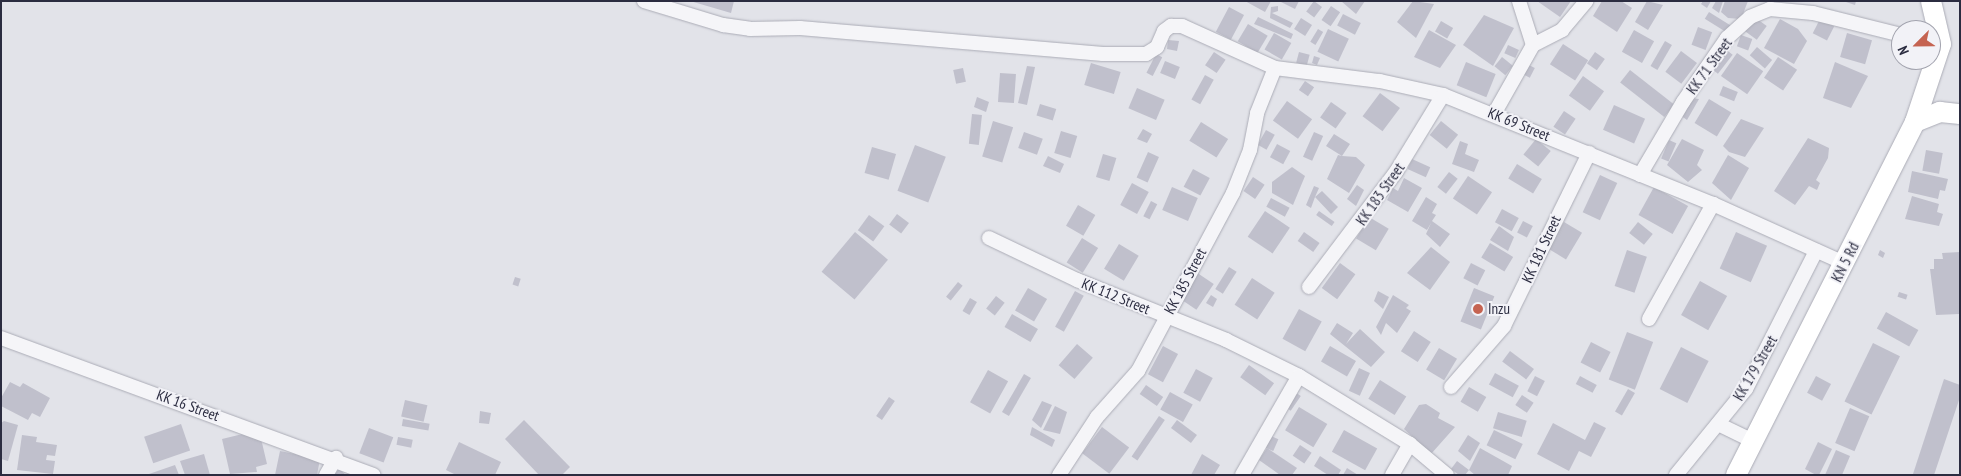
<!DOCTYPE html>
<html>
<head>
<meta charset="utf-8">
<style>
  body { margin:0 }
  #map { position:relative; width:1961px; height:476px; overflow:hidden; background:#e2e3e9; font-family:"PT Sans Narrow",sans-serif }
  div>[style] { position:absolute }
  [style*='--x'] { left:calc(var(--x)*1px); top:calc(var(--y)*1px); width:calc(var(--w)*1px); rotate:calc(var(--a)*1deg) }
  .building>* { inset:0; background:#c0c0cc; transform-origin:0 0 }
  .roads { filter:drop-shadow(0 0 1px #abacb6) drop-shadow(0 0 1px #abacb6) }
  .street>* { height:14px; margin:-7px; padding:0 7px; transform-origin:7px; border-radius:7px; background:#f5f5f8 }
  .secondary>* { height:20px; margin:-10px; padding:0 10px; transform-origin:10px; border-radius:10px; background:#fff }
  .dots>* { width:14px; height:14px; translate:-50% -50%; box-sizing:border-box; border:2px solid #f2f2f7; border-radius:50% }
  span { translate:-50% -50%; white-space:nowrap; text-align:center; line-height:1.15; -webkit-text-stroke:4px #f2f2f7; paint-order:stroke }
  .street-label { font-size:15px; color:#2b2c40 }
  .poi-label { font-size:15px; color:#2b2c40 }
  .left { translate:0 -50%; text-align:left }
  .frame { position:absolute; inset:0; border:2px solid #2b2c40; pointer-events:none }
  .north { position:absolute; left:1891px; top:20px; width:50px; height:50px; box-sizing:border-box; background:#f2f2f7; border:1px solid #a2a3ae; border-radius:50%; rotate:247deg; font-size:14px; font-weight:700; line-height:20px; text-align:center; color:#2b2c40 }
  .north::after { content:''; display:block; margin:auto; width:18px; height:22px; background:#c56351; clip-path:polygon(50% 0,100% 100%,50% 72%,0 100%) }
</style>
</head>
<body>
<div id="map">
  <div class="building">
    <i style="clip-path:polygon(690px 1px,734px 1px,731px 13px)"></i>
    <i style="clip-path:polygon(1245px 1px,1271px 1px,1265px 12px)"></i>
    <i style="clip-path:polygon(1279px 1px,1299px 1px,1295px 9px)"></i>
    <i style="left:1314px;top:1px;width:10px;height:13px;rotate:37deg"></i>
    <i style="clip-path:polygon(1341px 1px,1365px 1px,1356px 14px)"></i>
    <i style="clip-path:polygon(1413px 1px,1434px 4px,1416px 38px,1397px 22px)"></i>
    <i style="clip-path:polygon(1537px 1px,1571px 1px,1560px 17px)"></i>
    <i style="clip-path:polygon(1602px 1px,1621px 1px,1632px 8px,1617px 32px,1593px 16px)"></i>
    <i style="clip-path:polygon(1647px 1px,1663px 5px,1648px 30px,1635px 22px)"></i>
    <i style="clip-path:polygon(1703px 1px,1711px 1px,1707px 8px,1701px 4px)"></i>
    <i style="clip-path:polygon(1716px 1px,1723px 1px,1719px 13px,1712px 8px)"></i>
    <i style="clip-path:polygon(1725px 1px,1748px 1px,1741px 19px,1728px 18px,1721px 12px)"></i>
    <i style="clip-path:polygon(1843px 1px,1856px 1px,1855px 5px)"></i>
    <i style="clip-path:polygon(1278px 6px,1278px 11px,1272px 13px,1293px 23px,1290px 28px,1270px 18px,1271px 7px)"></i>
    <i style="left:1331px;top:6px;width:11px;height:17px;rotate:34deg"></i>
    <i style="left:1229px;top:7px;width:17px;height:28px;rotate:28deg"></i>
    <i style="left:1709px;top:12px;width:26px;height:8px;rotate:32deg"></i>
    <i style="left:1343px;top:14px;width:20px;height:13px;rotate:27deg"></i>
    <i style="clip-path:polygon(1484px 15px,1514px 28px,1493px 66px,1463px 45px)"></i>
    <i style="left:1753px;top:16px;width:17px;height:17px;rotate:36deg"></i>
    <i style="clip-path:polygon(1258px 17px,1293px 34px,1291px 39px,1254px 24px)"></i>
    <i style="left:1301px;top:18px;width:13px;height:13px;rotate:32deg"></i>
    <i style="clip-path:polygon(1780px 19px,1798px 29px,1807px 41px,1794px 64px,1764px 48px)"></i>
    <i style="left:1820px;top:19px;width:16px;height:16px;rotate:27deg"></i>
    <i style="left:1441px;top:21px;width:14px;height:12px;rotate:30deg"></i>
    <i style="left:1248px;top:24px;width:23px;height:20px;rotate:31deg"></i>
    <i style="left:1698px;top:27px;width:15px;height:19px;rotate:20deg"></i>
    <i style="left:1318px;top:29px;width:6px;height:15px;rotate:31deg"></i>
    <i style="left:1328px;top:29px;width:23px;height:25px;rotate:25deg"></i>
    <i style="clip-path:polygon(1429px 30px,1456px 45px,1440px 68px,1414px 57px)"></i>
    <i style="left:1634px;top:30px;width:23px;height:25px;rotate:29deg"></i>
    <i style="left:1274px;top:33px;width:20px;height:19px;rotate:30deg"></i>
    <i style="left:1847px;top:33px;width:26px;height:25px;rotate:16deg"></i>
    <i style="left:1741px;top:35px;width:12px;height:12px;rotate:20deg"></i>
    <i style="clip-path:polygon(1168px 40px,1179px 41px,1177px 51px,1167px 49px)"></i>
    <i style="left:1665px;top:41px;width:8px;height:29px;rotate:30deg"></i>
    <i style="left:1563px;top:44px;width:30px;height:24px;rotate:33deg"></i>
    <i style="left:1508px;top:45px;width:12px;height:9px;rotate:24deg"></i>
    <i style="left:1757px;top:47px;width:20px;height:11px;rotate:41deg"></i>
    <i style="left:1724px;top:48px;width:11px;height:24px;rotate:38deg"></i>
    <i style="left:1681px;top:51px;width:20px;height:26px;rotate:37deg"></i>
    <i style="left:1214px;top:52px;width:14px;height:16px;rotate:34deg"></i>
    <i style="left:1299px;top:52px;width:11px;height:11px;rotate:15deg"></i>
    <i style="left:1595px;top:52px;width:12px;height:14px;rotate:35deg"></i>
    <i style="left:1737px;top:53px;width:32px;height:28px;rotate:35deg"></i>
    <i style="left:1156px;top:54px;width:7px;height:21px;rotate:27deg"></i>
    <i style="clip-path:polygon(1314px 56px,1320px 58px,1317px 65px,1312px 63px)"></i>
    <i style="left:1502px;top:57px;width:14px;height:12px;rotate:39deg"></i>
    <i style="left:1778px;top:57px;width:23px;height:25px;rotate:34deg"></i>
    <i style="left:1165px;top:61px;width:16px;height:13px;rotate:22deg"></i>
    <i style="left:1466px;top:62px;width:32px;height:25px;rotate:22deg"></i>
    <i style="clip-path:polygon(1835px 62px,1868px 76px,1851px 108px,1823px 98px)"></i>
    <i style="left:1091px;top:63px;width:31px;height:23px;rotate:17deg"></i>
    <i style="left:1525px;top:63px;width:11px;height:11px;rotate:27deg"></i>
    <i style="clip-path:polygon(1027px 66px,1035px 67px,1027px 105px,1018px 103px)"></i>
    <i style="left:963px;top:68px;width:14px;height:10px;rotate:78deg"></i>
    <i style="left:1630px;top:70px;width:56px;height:16px;rotate:38deg"></i>
    <i style="left:1000px;top:73px;width:16px;height:29px;rotate:4deg"></i>
    <i style="left:1205px;top:75px;width:10px;height:28px;rotate:29deg"></i>
    <i style="left:1583px;top:76px;width:26px;height:24px;rotate:36deg"></i>
    <i style="left:1305px;top:81px;width:11px;height:11px;rotate:34deg"></i>
    <i style="left:1723px;top:86px;width:16px;height:10px;rotate:22deg"></i>
    <i style="left:1137px;top:88px;width:30px;height:22px;rotate:23deg"></i>
    <i style="left:1380px;top:93px;width:25px;height:29px;rotate:37deg"></i>
    <i style="clip-path:polygon(977px 97px,989px 102px,986px 112px,974px 107px)"></i>
    <i style="clip-path:polygon(1691px 98px,1699px 99px,1687px 120px,1680px 115px)"></i>
    <i style="left:1709px;top:99px;width:26px;height:28px;rotate:31deg"></i>
    <i style="left:1287px;top:101px;width:31px;height:24px;rotate:36deg"></i>
    <i style="left:1331px;top:102px;width:19px;height:19px;rotate:35deg"></i>
    <i style="left:1040px;top:104px;width:17px;height:12px;rotate:17deg"></i>
    <i style="left:1614px;top:105px;width:34px;height:27px;rotate:24deg"></i>
    <i style="left:1564px;top:111px;width:14px;height:19px;rotate:34deg"></i>
    <i style="left:972px;top:114px;width:10px;height:30px;rotate:6deg"></i>
    <i style="clip-path:polygon(1741px 119px,1764px 128px,1745px 157px,1729px 152px,1723px 146px)"></i>
    <i style="left:993px;top:121px;width:21px;height:37px;rotate:17deg"></i>
    <i style="left:1441px;top:121px;width:22px;height:18px;rotate:39deg"></i>
    <i style="left:1201px;top:122px;width:32px;height:22px;rotate:32deg"></i>
    <i style="clip-path:polygon(1143px 129px,1152px 134px,1147px 143px,1137px 139px)"></i>
    <i style="left:1266px;top:130px;width:10px;height:17px;rotate:29deg"></i>
    <i style="left:1061px;top:131px;width:17px;height:23px;rotate:17deg"></i>
    <i style="left:1024px;top:132px;width:20px;height:17px;rotate:20deg"></i>
    <i style="left:1314px;top:132px;width:10px;height:27px;rotate:24deg"></i>
    <i style="clip-path:polygon(1334px 134px,1350px 144px,1342px 156px,1356px 157px,1365px 165px,1349px 193px,1327px 179px,1338px 155px,1342px 156px,1326px 146px)"></i>
    <i style="clip-path:polygon(1808px 138px,1829px 148px,1828px 158px,1816px 180px,1820px 183px,1817px 190px,1809px 186px,1795px 205px,1774px 191px)"></i>
    <i style="left:1536px;top:139px;width:19px;height:20px;rotate:39deg"></i>
    <i style="clip-path:polygon(1682px 139px,1704px 150px,1697px 165px,1702px 170px,1688px 182px,1667px 165px)"></i>
    <i style="left:1669px;top:140px;width:8px;height:20px;rotate:23deg"></i>
    <i style="clip-path:polygon(1460px 141px,1468px 144px,1465px 154px,1479px 160px,1474px 172px,1452px 164px)"></i>
    <i style="left:1277px;top:144px;width:15px;height:15px;rotate:28deg"></i>
    <i style="left:915px;top:145px;width:33px;height:49px;rotate:21deg"></i>
    <i style="left:872px;top:147px;width:25px;height:27px;rotate:16deg"></i>
    <i style="left:1926px;top:150px;width:17px;height:21px;rotate:10deg"></i>
    <i style="left:1148px;top:152px;width:12px;height:28px;rotate:24deg"></i>
    <i style="left:1103px;top:154px;width:14px;height:24px;rotate:17deg"></i>
    <i style="clip-path:polygon(1728px 155px,1749px 168px,1731px 200px,1712px 183px)"></i>
    <i style="clip-path:polygon(1048px 156px,1064px 164px,1060px 173px,1043px 166px)"></i>
    <i style="left:1412px;top:159px;width:20px;height:11px;rotate:24deg"></i>
    <i style="left:1517px;top:164px;width:29px;height:17px;rotate:31deg"></i>
    <i style="clip-path:polygon(1292px 167px,1305px 176px,1293px 205px,1272px 193px,1272px 182px)"></i>
    <i style="left:1193px;top:169px;width:19px;height:20px;rotate:28deg"></i>
    <i style="clip-path:polygon(1912px 171px,1948px 179px,1945px 191px,1940px 190px,1938px 199px,1908px 192px)"></i>
    <i style="left:1449px;top:172px;width:11px;height:19px;rotate:38deg"></i>
    <i style="left:1600px;top:175px;width:19px;height:41px;rotate:25deg"></i>
    <i style="left:1468px;top:176px;width:29px;height:27px;rotate:34deg"></i>
    <i style="left:1253px;top:177px;width:14px;height:17px;rotate:34deg"></i>
    <i style="clip-path:polygon(1404px 178px,1422px 188px,1408px 212px,1387px 200px,1393px 188px,1398px 191px)"></i>
    <i style="left:1132px;top:183px;width:19px;height:25px;rotate:28deg"></i>
    <i style="clip-path:polygon(1357px 185px,1364px 190px,1356px 206px,1347px 199px)"></i>
    <i style="clip-path:polygon(1314px 186px,1319px 188px,1315px 197px,1322px 191px,1338px 207px,1331px 214px,1315px 197px,1311px 208px,1306px 205px)"></i>
    <i style="left:1172px;top:187px;width:28px;height:25px;rotate:23deg"></i>
    <i style="left:1654px;top:187px;width:39px;height:32px;rotate:29deg"></i>
    <i style="clip-path:polygon(1912px 196px,1939px 204px,1937px 212px,1943px 214px,1939px 226px,1905px 219px)"></i>
    <i style="clip-path:polygon(1426px 197px,1437px 204px,1432px 213px,1436px 215px,1432px 221px,1450px 234px,1440px 247px,1426px 234px,1431px 223px,1427px 230px,1412px 221px)"></i>
    <i style="left:1271px;top:198px;width:21px;height:10px;rotate:28deg"></i>
    <i style="left:1151px;top:201px;width:7px;height:17px;rotate:27deg"></i>
    <i style="left:1078px;top:205px;width:20px;height:24px;rotate:30deg"></i>
    <i style="left:1502px;top:209px;width:19px;height:15px;rotate:28deg"></i>
    <i style="left:1265px;top:211px;width:30px;height:31px;rotate:34deg"></i>
    <i style="left:1319px;top:211px;width:19px;height:5px;rotate:35deg"></i>
    <i style="left:897px;top:214px;width:15px;height:13px;rotate:37deg"></i>
    <i style="left:869px;top:215px;width:19px;height:19px;rotate:36deg"></i>
    <i style="left:1369px;top:217px;width:23px;height:25px;rotate:31deg"></i>
    <i style="left:1523px;top:221px;width:11px;height:13px;rotate:27deg"></i>
    <i style="left:1564px;top:222px;width:21px;height:31px;rotate:31deg"></i>
    <i style="left:1638px;top:222px;width:19px;height:14px;rotate:39deg"></i>
    <i style="clip-path:polygon(1499px 226px,1514px 237px,1508px 251px,1490px 240px)"></i>
    <i style="left:855px;top:232px;width:43px;height:52px;rotate:40deg"></i>
    <i style="left:1304px;top:232px;width:19px;height:11px;rotate:35deg"></i>
    <i style="left:1736px;top:232px;width:34px;height:40px;rotate:24deg"></i>
    <i style="left:1082px;top:238px;width:19px;height:29px;rotate:32deg"></i>
    <i style="left:1490px;top:243px;width:27px;height:17px;rotate:31deg"></i>
    <i style="left:1119px;top:244px;width:23px;height:29px;rotate:31deg"></i>
    <i style="clip-path:polygon(1431px 247px,1450px 262px,1430px 290px,1407px 273px)"></i>
    <i style="left:1627px;top:250px;width:21px;height:38px;rotate:19deg"></i>
    <i style="clip-path:polygon(1880px 250px,1885px 253px,1883px 258px,1878px 255px)"></i>
    <i style="clip-path:polygon(1960px 252px,1959px 314px,1936px 315px,1930px 269px,1934px 269px,1934px 259px,1943px 259px,1942px 253px)"></i>
    <i style="left:1340px;top:263px;width:19px;height:31px;rotate:36deg"></i>
    <i style="left:1471px;top:263px;width:16px;height:17px;rotate:27deg"></i>
    <i style="left:1229px;top:267px;width:9px;height:26px;rotate:32deg"></i>
    <i style="left:1193px;top:270px;width:25px;height:31px;rotate:34deg"></i>
    <i style="left:515px;top:277px;width:6px;height:8px;rotate:18deg"></i>
    <i style="left:1252px;top:278px;width:27px;height:32px;rotate:33deg"></i>
    <i style="left:1700px;top:281px;width:31px;height:39px;rotate:29deg"></i>
    <i style="left:958px;top:282px;width:6px;height:19px;rotate:39deg"></i>
    <i style="left:1028px;top:288px;width:22px;height:26px;rotate:30deg"></i>
    <i style="left:1474px;top:288px;width:22px;height:36px;rotate:22deg"></i>
    <i style="left:1075px;top:291px;width:10px;height:41px;rotate:29deg"></i>
    <i style="clip-path:polygon(1378px 291px,1389px 297px,1383px 309px,1374px 301px)"></i>
    <i style="left:1899px;top:292px;width:9px;height:5px;rotate:18deg"></i>
    <i style="clip-path:polygon(1211px 295px,1217px 299px,1213px 307px,1206px 303px)"></i>
    <i style="clip-path:polygon(1393px 295px,1409px 305px,1406px 308px,1411px 311px,1397px 333px,1386px 323px,1381px 335px,1376px 327px)"></i>
    <i style="left:996px;top:296px;width:11px;height:16px;rotate:38deg"></i>
    <i style="left:970px;top:298px;width:8px;height:15px;rotate:30deg"></i>
    <i style="left:1299px;top:309px;width:26px;height:34px;rotate:29deg"></i>
    <i style="left:1886px;top:312px;width:37px;height:19px;rotate:29deg"></i>
    <i style="left:1012px;top:314px;width:30px;height:15px;rotate:30deg"></i>
    <i style="clip-path:polygon(1337px 323px,1353px 333px,1346px 344px,1360px 329px,1385px 352px,1371px 367px,1330px 334px)"></i>
    <i style="left:1414px;top:331px;width:20px;height:24px;rotate:33deg"></i>
    <i style="left:1627px;top:332px;width:28px;height:51px;rotate:21deg"></i>
    <i style="left:1591px;top:342px;width:22px;height:23px;rotate:27deg"></i>
    <i style="left:1873px;top:343px;width:30px;height:65px;rotate:26deg"></i>
    <i style="left:1077px;top:344px;width:21px;height:28px;rotate:41deg"></i>
    <i style="left:1163px;top:346px;width:17px;height:32px;rotate:28deg"></i>
    <i style="left:1330px;top:346px;width:30px;height:18px;rotate:30deg"></i>
    <i style="left:1681px;top:347px;width:31px;height:47px;rotate:27deg"></i>
    <i style="left:1439px;top:348px;width:21px;height:25px;rotate:31deg"></i>
    <i style="left:1510px;top:351px;width:30px;height:13px;rotate:37deg"></i>
    <i style="left:1249px;top:365px;width:31px;height:15px;rotate:36deg"></i>
    <i style="left:1359px;top:368px;width:12px;height:25px;rotate:24deg"></i>
    <i style="left:1196px;top:369px;width:19px;height:27px;rotate:28deg"></i>
    <i style="left:988px;top:370px;width:23px;height:37px;rotate:29deg"></i>
    <i style="left:1495px;top:373px;width:27px;height:13px;rotate:28deg"></i>
    <i style="left:1024px;top:374px;width:8px;height:44px;rotate:30deg"></i>
    <i style="left:1535px;top:376px;width:11px;height:17px;rotate:27deg"></i>
    <i style="left:1580px;top:376px;width:19px;height:9px;rotate:28deg"></i>
    <i style="left:1816px;top:376px;width:17px;height:19px;rotate:28deg"></i>
    <i style="clip-path:polygon(1944px 379px,1960px 385px,1960px 397px,1934px 475px,1917px 475px,1913px 474px)"></i>
    <i style="left:1380px;top:380px;width:31px;height:22px;rotate:32deg"></i>
    <i style="clip-path:polygon(10px 382px,20px 387px,23px 383px,50px 398px,40px 417px,32px 413px,28px 420px,1px 406px,1px 398px)"></i>
    <i style="left:1146px;top:385px;width:21px;height:11px;rotate:35deg"></i>
    <i style="left:1469px;top:387px;width:20px;height:17px;rotate:30deg"></i>
    <i style="left:1628px;top:389px;width:8px;height:26px;rotate:30deg"></i>
    <i style="left:1170px;top:392px;width:26px;height:20px;rotate:29deg"></i>
    <i style="left:1295px;top:392px;width:7px;height:18px;rotate:34deg"></i>
    <i style="left:1522px;top:395px;width:14px;height:12px;rotate:34deg"></i>
    <i style="left:889px;top:397px;width:7px;height:23px;rotate:34deg"></i>
    <i style="left:405px;top:400px;width:23px;height:17px;rotate:13deg"></i>
    <i style="clip-path:polygon(1042px 401px,1052px 405px,1041px 428px,1032px 420px)"></i>
    <i style="clip-path:polygon(1426px 404px,1440px 413px,1438px 418px,1455px 427px,1431px 454px,1404px 429px,1419px 405px)"></i>
    <i style="clip-path:polygon(1055px 406px,1067px 412px,1060px 434px,1043px 430px)"></i>
    <i style="left:1299px;top:407px;width:33px;height:27px;rotate:31deg"></i>
    <i style="left:1850px;top:408px;width:21px;height:38px;rotate:23deg"></i>
    <i style="clip-path:polygon(480px 411px,491px 413px,489px 424px,479px 423px)"></i>
    <i style="left:1498px;top:412px;width:30px;height:17px;rotate:17deg"></i>
    <i style="left:1159px;top:416px;width:7px;height:49px;rotate:34deg"></i>
    <i style="left:403px;top:419px;width:27px;height:7px;rotate:10deg"></i>
    <i style="clip-path:polygon(524px 420px,570px 467px,562px 475px,539px 475px,505px 439px)"></i>
    <i style="left:1177px;top:420px;width:25px;height:10px;rotate:37deg"></i>
    <i style="clip-path:polygon(4px 421px,18px 425px,8px 461px,1px 459px,1px 423px)"></i>
    <i style="clip-path:polygon(1594px 422px,1606px 428px,1591px 457px,1579px 451px,1569px 471px,1537px 454px,1553px 423px,1585px 440px)"></i>
    <i style="left:181px;top:424px;width:28px;height:39px;rotate:71deg"></i>
    <i style="clip-path:polygon(1032px 427px,1055px 440px,1052px 447px,1030px 435px)"></i>
    <i style="left:1102px;top:427px;width:34px;height:33px;rotate:37deg"></i>
    <i style="left:369px;top:428px;width:26px;height:27px;rotate:21deg"></i>
    <i style="clip-path:polygon(259px 430px,267px 464px,256px 467px,257px 472px,230px 474px,222px 439px)"></i>
    <i style="left:1344px;top:430px;width:38px;height:25px;rotate:29deg"></i>
    <i style="left:1494px;top:430px;width:32px;height:17px;rotate:26deg"></i>
    <i style="clip-path:polygon(22px 435px,37px 437px,36px 442px,57px 445px,55px 456px,47px 455px,46px 460px,55px 461px,53px 474px,17px 470px)"></i>
    <i style="clip-path:polygon(1468px 435px,1480px 443px,1470px 461px,1458px 451px)"></i>
    <i style="left:1271px;top:436px;width:8px;height:13px;rotate:23deg"></i>
    <i style="left:398px;top:437px;width:15px;height:8px;rotate:11deg"></i>
    <i style="clip-path:polygon(459px 442px,501px 462px,495px 475px,456px 475px,446px 470px)"></i>
    <i style="clip-path:polygon(1818px 442px,1832px 449px,1819px 475px,1816px 475px,1805px 469px)"></i>
    <i style="left:1300px;top:445px;width:14px;height:13px;rotate:34deg"></i>
    <i style="clip-path:polygon(1267px 448px,1297px 468px,1292px 475px,1280px 475px,1259px 460px)"></i>
    <i style="clip-path:polygon(1480px 448px,1512px 466px,1508px 475px,1475px 475px,1469px 470px,1465px 475px,1459px 475px,1451px 469px,1457px 461px,1469px 470px)"></i>
    <i style="clip-path:polygon(1836px 450px,1850px 456px,1842px 475px,1825px 475px)"></i>
    <i style="clip-path:polygon(280px 451px,320px 459px,317px 475px,275px 475px)"></i>
    <i style="clip-path:polygon(204px 454px,210px 475px,185px 475px,180px 461px)"></i>
    <i style="clip-path:polygon(1202px 454px,1220px 465px,1214px 475px,1191px 475px)"></i>
    <i style="clip-path:polygon(1320px 456px,1341px 470px,1338px 475px,1328px 475px,1314px 466px)"></i>
    <i style="clip-path:polygon(175px 465px,179px 475px,149px 475px,149px 474px)"></i>
    <i style="clip-path:polygon(1347px 468px,1358px 475px,1343px 475px)"></i>
    <i style="clip-path:polygon(339px 469px,346px 475px,334px 475px)"></i>
  </div>
  <div class="roads">
    <div class="street">
      <i style="--x:644;--y:1;--w:83;--a:16.9"></i>
      <i style="--x:723;--y:25;--w:27;--a:8"></i>
      <i style="--x:750;--y:29;--w:50;--a:-1.1"></i>
      <i style="--x:800;--y:28;--w:304;--a:4.9"></i>
      <i style="--x:1103;--y:54;--w:43;--a:0"></i>
      <i style="--x:1146;--y:54;--w:13;--a:-32"></i>
      <i style="--x:1157;--y:47;--w:17;--a:-66"></i>
      <i style="--x:1164;--y:31;--w:9;--a:-36"></i>
      <i style="--x:1171;--y:26;--w:11;--a:0"></i>
      <i style="--x:1182;--y:26;--w:102;--a:24.3"></i>
      <i style="--x:1275;--y:68;--w:106;--a:7.1"></i>
      <i style="--x:1380;--y:81;--w:65;--a:12.5"></i>
      <i style="--x:1443;--y:95;--w:291;--a:22"></i>
      <i style="--x:1713;--y:204;--w:144;--a:24.2"></i>
      <i style="--x:1533;--y:45;--w:33;--a:-27"></i>
      <i style="--x:1562;--y:30;--w:38;--a:-50"></i>
      <i style="--x:1494;--y:114;--w:79;--a:-60.5"></i>
      <i style="--x:1533;--y:45;--w:46;--a:-107.7"></i>
      <i style="--x:1640;--y:175;--w:85;--a:-59.5"></i>
      <i style="--x:1683;--y:102;--w:78;--a:-55.5"></i>
      <i style="--x:1727;--y:38;--w:31;--a:-42"></i>
      <i style="--x:1750;--y:17;--w:22;--a:-22"></i>
      <i style="--x:1770;--y:9;--w:43;--a:5.3"></i>
      <i style="--x:1813;--y:13;--w:91;--a:14"></i>
      <i style="--x:989;--y:238;--w:98;--a:25.5"></i>
      <i style="--x:1077;--y:280;--w:161;--a:21.9"></i>
      <i style="--x:1226;--y:340;--w:81;--a:26.3"></i>
      <i style="--x:1299;--y:376;--w:130;--a:31.5"></i>
      <i style="--x:1410;--y:444;--w:48;--a:40"></i>
      <i style="--x:1309;--y:287;--w:144;--a:-52.9"></i>
      <i style="--x:1396;--y:172;--w:90;--a:-58.6"></i>
      <i style="--x:1649;--y:319;--w:132;--a:-60.9"></i>
      <i style="--x:1;--y:338;--w:397;--a:20.2"></i>
      <i style="--x:1451;--y:387;--w:81;--a:-49"></i>
      <i style="--x:1504;--y:326;--w:193;--a:-63.8"></i>
      <i style="--x:1718;--y:424;--w:41;--a:25.9"></i>
      <i style="--x:326;--y:475;--w:20;--a:-60"></i>
      <i style="--x:1059;--y:475;--w:69;--a:-56.8"></i>
      <i style="--x:1097;--y:417;--w:62;--a:-48.3"></i>
      <i style="--x:1138;--y:371;--w:202;--a:-61.9"></i>
      <i style="--x:1233;--y:193;--w:46;--a:-68.4"></i>
      <i style="--x:1250;--y:150;--w:38;--a:-79"></i>
      <i style="--x:1257;--y:113;--w:48;--a:-68.2"></i>
      <i style="--x:1242;--y:475;--w:114;--a:-60.1"></i>
      <i style="--x:1392;--y:475;--w:36;--a:-60"></i>
      <i style="--x:1676;--y:475;--w:111;--a:-50.9"></i>
      <i style="--x:1746;--y:389;--w:155;--a:-63.1"></i>
    </div>
    <div class="secondary">
      <i style="--x:1915;--y:122;--w:27;--a:-22"></i>
      <i style="--x:1940;--y:112;--w:18;--a:6"></i>
      <i style="--x:1736;--y:475;--w:396;--a:-63.1"></i>
      <i style="--x:1915;--y:122;--w:82;--a:-71.6"></i>
      <i style="--x:1941;--y:44;--w:44;--a:-103.1"></i>
    </div>
  </div>
  <div class="dots">
    <i style="left:1478px;top:309px;background:#c56351"></i>
  </div>
  <div class="street-label">
    <span style="left:1709px;top:66px;rotate:-54deg">KK 71 Street</span>
    <span style="left:1519px;top:124px;rotate:22deg">KK 69 Street</span>
    <span style="left:1380px;top:194px;rotate:-55deg">KK 183 Street</span>
    <span style="left:1541px;top:249px;rotate:-65deg">KK 181 Street</span>
    <span style="left:1845px;top:262px;rotate:-63deg">KN 5 Rd</span>
    <span style="left:1185px;top:281px;rotate:-62deg">KK 185 Street</span>
    <span style="left:1116px;top:296px;rotate:22deg">KK 112 Street</span>
    <span style="left:1755px;top:368px;rotate:-60deg">KK 179 Street</span>
    <span style="left:188px;top:405px;rotate:20deg">KK 16 Street</span>
  </div>
  <div class="poi-label">
    <span class="left" style="left:1488px;top:309px">Inzu</span>
  </div>
  <div class="frame"></div>
  <div class="north">N</div>
</div>
</body>
</html>
